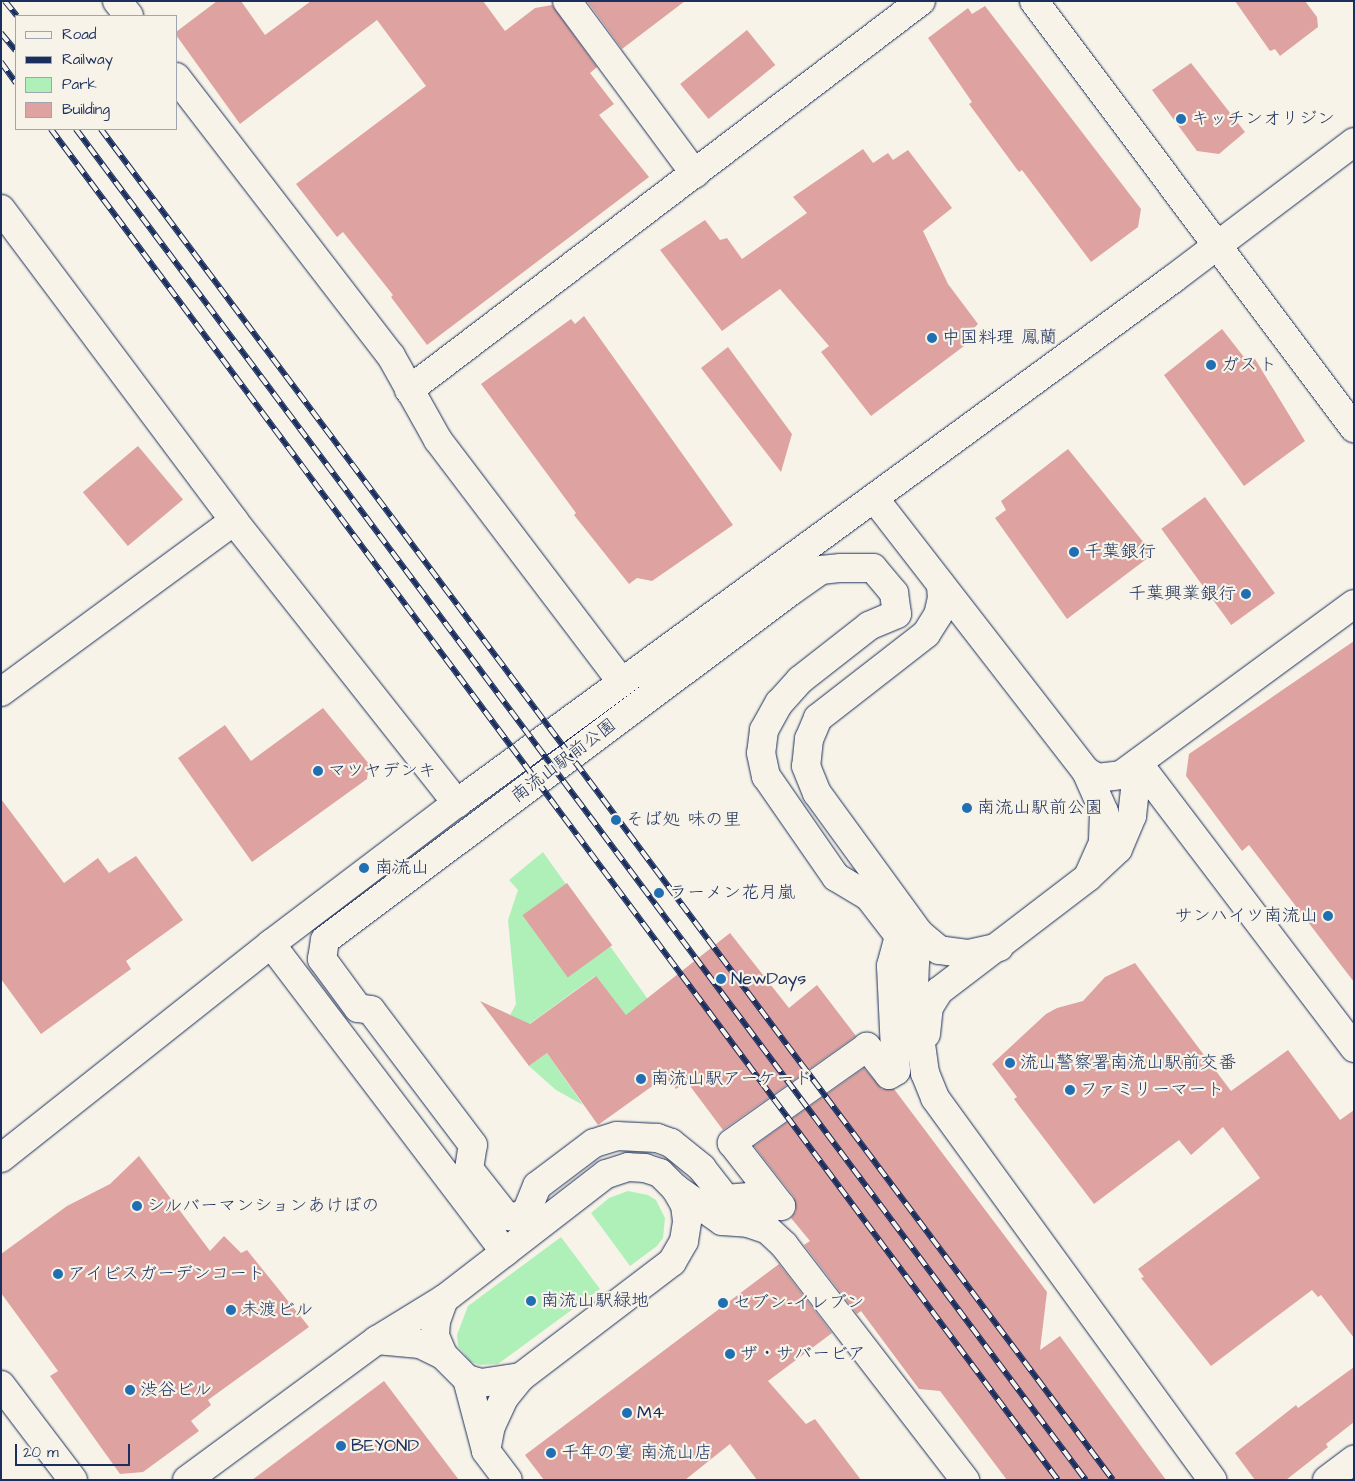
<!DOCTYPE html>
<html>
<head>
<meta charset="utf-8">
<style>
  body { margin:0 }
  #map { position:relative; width:1355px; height:1481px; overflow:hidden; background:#f7f3e8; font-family:"Architects Daughter","Klee One",sans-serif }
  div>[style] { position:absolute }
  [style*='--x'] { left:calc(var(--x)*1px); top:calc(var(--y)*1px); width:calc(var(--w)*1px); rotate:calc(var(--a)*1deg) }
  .green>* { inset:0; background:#aff0b9 }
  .building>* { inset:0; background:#dea3a0; transform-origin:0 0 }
  .roads { filter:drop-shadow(0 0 1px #1b2f5e) drop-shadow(0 0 1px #1b2f5e) }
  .pedestrian>* { height:28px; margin:-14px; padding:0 14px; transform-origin:14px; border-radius:14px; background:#f7f3e8 }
  .minor>* { height:28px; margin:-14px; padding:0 14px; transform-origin:14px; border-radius:14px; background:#f7f3e8 }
  .tertiary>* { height:28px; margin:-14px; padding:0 14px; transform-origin:14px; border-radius:14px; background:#f7f3e8 }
  .rail>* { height:5.5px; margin-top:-2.75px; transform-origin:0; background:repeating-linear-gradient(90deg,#f7f3e8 0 11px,#1b2f5e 0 22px); box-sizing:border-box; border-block:1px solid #1b2f5e }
  .dots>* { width:14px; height:14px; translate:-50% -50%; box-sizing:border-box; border:2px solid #f7f3e8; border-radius:50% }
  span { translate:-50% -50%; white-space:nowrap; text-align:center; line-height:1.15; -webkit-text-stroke:4.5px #f7f3e8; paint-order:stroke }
  .poi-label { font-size:18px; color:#1b2f5e }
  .left { translate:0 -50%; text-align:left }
  .right { translate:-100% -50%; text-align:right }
  .street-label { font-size:18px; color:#1b2f5e }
  .frame { position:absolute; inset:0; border:2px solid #1b2f5e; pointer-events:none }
  .legend { position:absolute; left:15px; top:15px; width:162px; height:115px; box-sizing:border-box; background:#f7f3e8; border:1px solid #9fa5b1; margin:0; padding:6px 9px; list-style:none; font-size:15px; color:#1b2f5e }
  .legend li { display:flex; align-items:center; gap:10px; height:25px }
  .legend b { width:25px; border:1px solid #9fa5b1 }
  .scale { position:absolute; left:15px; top:1444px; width:115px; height:22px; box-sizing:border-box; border:2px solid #1b2f5e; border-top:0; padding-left:6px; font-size:15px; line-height:18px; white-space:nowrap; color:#1b2f5e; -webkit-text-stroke:4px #f7f3e8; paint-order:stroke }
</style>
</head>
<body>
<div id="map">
  <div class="green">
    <i style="clip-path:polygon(543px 852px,677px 1040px,657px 1054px,595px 976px,528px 1025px,509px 1017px,516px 1004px,508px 920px,518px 890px,509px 880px)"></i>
    <i style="clip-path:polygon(547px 1053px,583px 1105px,556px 1090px,529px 1066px)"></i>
    <i style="clip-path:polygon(628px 1191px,648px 1195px,656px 1200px,665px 1218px,663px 1238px,657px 1246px,630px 1266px,591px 1213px,609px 1198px)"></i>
    <i style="clip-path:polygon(561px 1237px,600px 1289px,498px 1364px,479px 1365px,470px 1361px,458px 1346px,457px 1335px,468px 1306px)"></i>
  </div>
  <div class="building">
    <i style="clip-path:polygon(217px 1px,241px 1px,265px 35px,311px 1px,483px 1px,505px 31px,535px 8px,552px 5px,597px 67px,590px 73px,614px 104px,599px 115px,649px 177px,427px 345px,391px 297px,393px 295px,343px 232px,337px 237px,296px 184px,426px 86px,377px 20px,240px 124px,176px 35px,176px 32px)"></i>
    <i style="clip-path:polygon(587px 1px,685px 1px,622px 49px)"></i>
    <i style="clip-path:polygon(1235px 1px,1305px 1px,1317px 17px,1318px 27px,1280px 56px,1275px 49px,1270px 51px)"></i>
    <i style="clip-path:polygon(985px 6px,1141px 209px,1138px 227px,1091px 262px,1022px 170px,1019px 172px,969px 104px,972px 102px,928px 38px,968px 8px,972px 14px)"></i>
    <i style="left:747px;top:30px;width:45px;height:86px;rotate:51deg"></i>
    <i style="clip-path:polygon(1191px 63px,1245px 132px,1219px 154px,1197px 151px,1152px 90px)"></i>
    <i style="clip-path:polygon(863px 149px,873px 163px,888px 153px,893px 160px,908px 150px,952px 208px,923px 231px,948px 284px,978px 324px,968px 334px,972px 340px,871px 416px,821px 352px,829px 346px,780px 289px,722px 331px,660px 250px,705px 220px,720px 240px,727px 238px,742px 259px,807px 213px,793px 197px)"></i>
    <i style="clip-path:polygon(584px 316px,733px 525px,652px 581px,637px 578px,629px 584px,574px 515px,576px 513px,481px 384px,571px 319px,575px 324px)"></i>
    <i style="clip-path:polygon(1222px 329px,1247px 361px,1255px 359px,1305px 441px,1244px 486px,1164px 375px)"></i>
    <i style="clip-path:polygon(728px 347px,792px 434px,781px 472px,701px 368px)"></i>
    <i style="left:138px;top:446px;width:70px;height:72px;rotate:50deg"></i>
    <i style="clip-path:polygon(1068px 449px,1153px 554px,1067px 619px,995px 518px,1006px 510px,1001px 501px)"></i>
    <i style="left:1205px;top:497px;width:119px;height:54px;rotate:54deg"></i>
    <i style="clip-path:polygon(1354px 641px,1354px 982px,1249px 845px,1242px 851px,1186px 776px,1189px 754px)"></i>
    <i style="clip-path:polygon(323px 708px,369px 764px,367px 779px,252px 862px,178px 758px,225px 725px,251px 761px)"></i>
    <i style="clip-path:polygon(1px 799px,64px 883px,98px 858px,109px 873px,136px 856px,183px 920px,126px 961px,131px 969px,41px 1034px,1px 979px)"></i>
    <i style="left:567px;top:883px;width:77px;height:55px;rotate:54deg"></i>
    <i style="clip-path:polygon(730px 933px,789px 1008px,817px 985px,856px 1036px,723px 1130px,687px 1082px,676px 1089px,665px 1077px,598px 1125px,547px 1053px,529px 1066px,480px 1001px,530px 1024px,596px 976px,626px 1015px)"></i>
    <i style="clip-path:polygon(1135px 963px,1231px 1091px,1288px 1050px,1340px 1120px,1354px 1110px,1354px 1338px,1321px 1295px,1318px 1297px,1312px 1290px,1211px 1366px,1141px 1278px,1144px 1277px,1138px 1269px,1260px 1178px,1223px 1127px,1191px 1155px,1179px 1140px,1094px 1204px,1014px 1099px,1017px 1097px,992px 1064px,1046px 1014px,1057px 1008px,1083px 1001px,1105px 977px)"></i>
    <i style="clip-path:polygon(864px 1068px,882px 1089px,894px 1089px,1047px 1292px,1040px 1350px,1060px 1336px,1166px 1480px,1007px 1480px,940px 1391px,919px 1389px,861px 1311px,857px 1314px,804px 1245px,810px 1241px,791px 1218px,796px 1211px,794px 1197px,754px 1146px)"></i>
    <i style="clip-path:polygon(139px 1156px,210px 1251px,224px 1236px,241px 1253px,247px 1250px,309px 1327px,208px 1400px,211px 1405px,191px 1421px,199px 1431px,143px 1472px,120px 1474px,50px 1376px,58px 1371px,1px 1293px,1px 1254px,67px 1206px,110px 1184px)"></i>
    <i style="clip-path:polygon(779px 1264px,832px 1333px,768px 1381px,806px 1424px,815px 1419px,861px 1480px,757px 1480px,730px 1444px,685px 1480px,544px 1480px,525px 1455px)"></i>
    <i style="clip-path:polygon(1354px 1367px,1354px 1422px,1326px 1444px,1328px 1447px,1286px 1480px,1255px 1480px,1235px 1453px,1296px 1405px,1298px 1408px)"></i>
    <i style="clip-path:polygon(384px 1381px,459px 1480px,252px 1480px)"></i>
  </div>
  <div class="roads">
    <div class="pedestrian">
      <i style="--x:841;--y:568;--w:32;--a:0"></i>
      <i style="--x:873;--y:568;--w:33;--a:50"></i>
      <i style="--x:894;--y:593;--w:21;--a:82"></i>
      <i style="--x:897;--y:614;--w:30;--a:157"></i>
      <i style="--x:869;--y:626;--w:88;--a:142"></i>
      <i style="--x:800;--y:680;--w:31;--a:132"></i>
      <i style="--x:779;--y:703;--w:31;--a:119"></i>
      <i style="--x:764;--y:730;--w:23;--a:97"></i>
      <i style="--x:761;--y:753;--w:24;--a:78"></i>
      <i style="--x:766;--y:776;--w:123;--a:55.3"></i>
      <i style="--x:836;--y:877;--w:39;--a:31"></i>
      <i style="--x:869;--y:897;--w:49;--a:52.4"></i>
      <i style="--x:899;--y:936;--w:31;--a:105"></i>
      <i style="--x:891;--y:966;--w:105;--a:87.3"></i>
      <i style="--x:896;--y:1071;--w:8;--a:150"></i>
      <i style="--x:889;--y:1075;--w:36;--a:-128"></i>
      <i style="--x:867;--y:1047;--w:166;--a:144.6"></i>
      <i style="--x:732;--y:1143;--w:80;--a:52.1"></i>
      <i style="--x:781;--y:1206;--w:33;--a:-164"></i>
      <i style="--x:749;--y:1197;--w:23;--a:175"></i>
      <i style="--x:726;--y:1199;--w:39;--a:-128"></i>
      <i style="--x:702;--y:1168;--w:40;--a:-141"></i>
      <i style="--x:671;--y:1143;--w:15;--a:-160"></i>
      <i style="--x:657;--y:1138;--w:40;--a:-177.1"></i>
      <i style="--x:617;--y:1136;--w:24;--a:163"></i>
      <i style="--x:594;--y:1143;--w:71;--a:143"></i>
      <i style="--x:537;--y:1186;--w:27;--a:112"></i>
      <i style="--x:527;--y:1211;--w:12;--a:149"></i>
      <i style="--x:517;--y:1217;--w:11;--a:-175"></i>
      <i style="--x:506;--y:1216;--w:60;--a:-128.2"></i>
      <i style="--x:469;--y:1169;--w:24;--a:-81"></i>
      <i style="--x:473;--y:1145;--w:169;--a:-127.1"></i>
      <i style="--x:371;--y:1010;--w:13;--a:-171"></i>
      <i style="--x:358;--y:1008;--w:61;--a:-126.3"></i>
      <i style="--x:322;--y:959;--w:19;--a:-81"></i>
      <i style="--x:325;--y:940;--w:582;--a:-36.83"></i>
      <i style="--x:791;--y:591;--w:37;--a:-35"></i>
      <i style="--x:821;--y:570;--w:20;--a:-6"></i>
    </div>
    <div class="minor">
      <i style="--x:117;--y:1;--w:19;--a:51"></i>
      <i style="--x:567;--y:1;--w:215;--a:53.5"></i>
      <i style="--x:176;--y:77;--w:352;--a:52.4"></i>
      <i style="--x:391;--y:356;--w:96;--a:60.8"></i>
      <i style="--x:438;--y:440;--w:303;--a:52.8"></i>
      <i style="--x:1;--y:209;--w:389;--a:53.2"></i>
      <i style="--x:234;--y:521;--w:360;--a:51.7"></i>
      <i style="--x:874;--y:498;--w:346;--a:52.2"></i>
      <i style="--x:1086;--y:771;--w:45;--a:66.3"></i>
      <i style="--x:1104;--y:812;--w:31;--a:92"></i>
      <i style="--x:1103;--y:843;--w:37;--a:114"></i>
      <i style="--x:941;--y:585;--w:13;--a:86"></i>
      <i style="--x:942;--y:598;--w:17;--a:103"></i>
      <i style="--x:938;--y:615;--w:22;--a:122"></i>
      <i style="--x:926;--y:634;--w:137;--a:142.1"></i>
      <i style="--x:818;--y:718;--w:23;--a:113"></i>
      <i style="--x:809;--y:739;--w:27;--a:96"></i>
      <i style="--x:806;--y:766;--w:29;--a:68"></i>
      <i style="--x:817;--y:793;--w:175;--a:53.9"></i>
      <i style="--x:920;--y:934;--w:25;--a:40"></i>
      <i style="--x:939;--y:950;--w:30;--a:8"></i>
      <i style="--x:969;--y:954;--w:31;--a:-13"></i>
      <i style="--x:1138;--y:763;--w:358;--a:52.8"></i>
      <i style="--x:1086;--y:771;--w:13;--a:32"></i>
      <i style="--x:1097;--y:778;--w:24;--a:-7"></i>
      <i style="--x:1121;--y:775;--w:289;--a:-36.3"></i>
      <i style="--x:920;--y:934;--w:27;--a:100"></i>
      <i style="--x:915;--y:961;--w:32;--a:92"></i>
      <i style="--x:914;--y:993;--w:81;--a:82.2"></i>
      <i style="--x:925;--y:1073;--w:27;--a:68"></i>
      <i style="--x:935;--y:1098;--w:472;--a:54"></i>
      <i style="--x:271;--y:944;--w:387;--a:52.8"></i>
      <i style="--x:926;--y:1034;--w:27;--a:-84"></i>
      <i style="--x:929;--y:1007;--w:19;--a:-58"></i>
      <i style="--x:939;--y:991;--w:188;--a:-37.4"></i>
      <i style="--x:1088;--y:877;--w:41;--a:-43"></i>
      <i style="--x:1118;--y:849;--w:36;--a:-67"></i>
      <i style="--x:1132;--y:816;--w:53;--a:-83.5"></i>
      <i style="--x:675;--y:1188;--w:57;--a:35.1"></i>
      <i style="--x:722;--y:1221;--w:26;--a:4"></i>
      <i style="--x:748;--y:1223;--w:21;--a:19"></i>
      <i style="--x:768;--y:1230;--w:22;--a:43"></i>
      <i style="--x:784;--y:1245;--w:297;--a:52.4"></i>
      <i style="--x:377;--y:1340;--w:43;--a:5.3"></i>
      <i style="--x:420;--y:1344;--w:25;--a:26"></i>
      <i style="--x:443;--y:1355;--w:34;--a:45"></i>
      <i style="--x:467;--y:1379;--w:15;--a:16"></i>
      <i style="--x:481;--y:1383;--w:40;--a:-8.5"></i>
      <i style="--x:521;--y:1377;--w:190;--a:-37.3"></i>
      <i style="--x:672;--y:1262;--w:24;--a:-60"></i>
      <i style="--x:684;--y:1241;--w:20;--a:-81"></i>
      <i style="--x:687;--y:1221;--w:16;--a:-97"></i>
      <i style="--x:685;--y:1205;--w:20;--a:-120"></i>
      <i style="--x:675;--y:1188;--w:21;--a:-135"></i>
      <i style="--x:660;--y:1173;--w:16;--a:-162"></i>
      <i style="--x:645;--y:1168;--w:17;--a:-177"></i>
      <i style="--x:628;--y:1167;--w:23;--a:162"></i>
      <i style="--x:606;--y:1174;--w:205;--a:142.3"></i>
      <i style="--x:444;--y:1299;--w:23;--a:110"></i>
      <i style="--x:436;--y:1321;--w:15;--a:94"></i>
      <i style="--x:435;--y:1336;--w:21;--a:67"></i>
      <i style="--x:467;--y:1379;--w:74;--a:75.2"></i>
      <i style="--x:486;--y:1451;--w:36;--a:53"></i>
      <i style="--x:486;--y:1451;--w:25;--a:-79"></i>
      <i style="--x:491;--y:1426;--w:31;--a:-65"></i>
      <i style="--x:504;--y:1398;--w:27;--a:-51"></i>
      <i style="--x:187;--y:1480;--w:236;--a:-36.4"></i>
      <i style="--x:377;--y:1340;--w:79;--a:-31.5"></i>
      <i style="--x:1327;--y:1480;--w:34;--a:-37"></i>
    </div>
    <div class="tertiary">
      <i style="--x:1034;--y:1;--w:534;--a:53.15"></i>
      <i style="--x:409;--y:390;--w:643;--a:-37.23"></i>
      <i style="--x:1;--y:692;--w:289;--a:-36.3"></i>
      <i style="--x:1;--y:1158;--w:345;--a:-38.4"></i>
      <i style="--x:271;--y:944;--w:233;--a:-37.2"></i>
      <i style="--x:457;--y:803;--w:887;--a:-36.2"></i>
      <i style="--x:1173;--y:279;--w:227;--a:-37.1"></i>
      <i style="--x:1;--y:1385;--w:119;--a:52.8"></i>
    </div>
  </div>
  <div class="rail">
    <i style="--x:5;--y:1;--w:19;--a:51"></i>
    <i style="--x:1;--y:33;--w:23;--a:50"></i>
    <i style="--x:1;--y:62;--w:26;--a:54"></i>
    <i style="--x:51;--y:129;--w:1685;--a:53.3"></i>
    <i style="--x:76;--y:129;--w:1687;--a:53.22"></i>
    <i style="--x:101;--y:129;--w:1688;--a:53.16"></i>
  </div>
  <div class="dots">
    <i style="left:1181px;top:119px;background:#1f6fb2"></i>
    <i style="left:932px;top:338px;background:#1f6fb2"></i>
    <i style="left:1211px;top:365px;background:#1f6fb2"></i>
    <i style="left:1074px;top:552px;background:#1f6fb2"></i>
    <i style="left:1246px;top:594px;background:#1f6fb2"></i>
    <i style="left:318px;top:771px;background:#1f6fb2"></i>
    <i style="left:967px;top:808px;background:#1f6fb2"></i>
    <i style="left:616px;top:820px;background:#1f6fb2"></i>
    <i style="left:364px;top:868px;background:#1f6fb2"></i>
    <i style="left:659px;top:893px;background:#1f6fb2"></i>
    <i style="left:1328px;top:916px;background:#1f6fb2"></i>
    <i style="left:721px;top:979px;background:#1f6fb2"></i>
    <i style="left:1010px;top:1063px;background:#1f6fb2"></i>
    <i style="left:641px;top:1079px;background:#1f6fb2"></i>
    <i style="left:1070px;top:1090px;background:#1f6fb2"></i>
    <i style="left:137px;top:1206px;background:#1f6fb2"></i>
    <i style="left:58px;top:1274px;background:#1f6fb2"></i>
    <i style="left:531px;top:1301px;background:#1f6fb2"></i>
    <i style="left:723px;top:1303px;background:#1f6fb2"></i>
    <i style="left:231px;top:1310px;background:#1f6fb2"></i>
    <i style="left:730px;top:1354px;background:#1f6fb2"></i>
    <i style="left:130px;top:1390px;background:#1f6fb2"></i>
    <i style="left:627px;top:1413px;background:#1f6fb2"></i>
    <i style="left:341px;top:1446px;background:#1f6fb2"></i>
    <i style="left:551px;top:1453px;background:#1f6fb2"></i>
  </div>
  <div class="poi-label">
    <span class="left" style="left:1191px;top:119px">キッチンオリジン</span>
    <span class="left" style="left:942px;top:338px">中国料理 鳳蘭</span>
    <span class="left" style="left:1221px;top:365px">ガスト</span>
    <span class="left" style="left:1084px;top:552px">千葉銀行</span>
    <span class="right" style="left:1236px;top:594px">千葉興業銀行</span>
    <span class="left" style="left:328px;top:771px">マツヤデンキ</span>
    <span class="left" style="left:977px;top:808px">南流山駅前公園</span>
    <span class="left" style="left:626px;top:820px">そば処 味の里</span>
    <span class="left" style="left:375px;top:868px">南流山</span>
    <span class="left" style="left:669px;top:893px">ラーメン花月嵐</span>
    <span class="right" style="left:1318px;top:916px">サンハイツ南流山</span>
    <span class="left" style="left:731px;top:979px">NewDays</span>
    <span class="left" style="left:1020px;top:1063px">流山警察署南流山駅前交番</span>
    <span class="left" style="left:651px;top:1079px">南流山駅アーケード</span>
    <span class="left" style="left:1080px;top:1090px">ファミリーマート</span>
    <span class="left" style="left:147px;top:1206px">シルバーマンションあけぼの</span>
    <span class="left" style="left:68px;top:1274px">アイビスガーデンコート</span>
    <span class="left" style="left:541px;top:1301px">南流山駅緑地</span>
    <span class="left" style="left:733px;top:1303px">セブン-イレブン</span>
    <span class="left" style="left:241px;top:1310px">未渡ビル</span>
    <span class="left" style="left:740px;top:1354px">ザ・サバービア</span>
    <span class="left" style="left:140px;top:1390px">渋谷ビル</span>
    <span class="left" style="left:637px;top:1413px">M4</span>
    <span class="left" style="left:351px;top:1446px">BEYOND</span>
    <span class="left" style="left:561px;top:1453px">千年の宴 南流山店</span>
  </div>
  <div class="street-label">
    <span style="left:564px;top:761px;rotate:-37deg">南流山駅前公園</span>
  </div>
  <div class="frame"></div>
  <ul class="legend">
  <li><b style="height:6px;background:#f7f3e8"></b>Road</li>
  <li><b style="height:6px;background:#1b2f5e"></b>Railway</li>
  <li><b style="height:14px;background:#aff0b9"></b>Park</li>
  <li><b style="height:14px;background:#dea3a0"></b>Building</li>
  </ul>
  <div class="scale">20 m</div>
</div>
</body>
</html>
